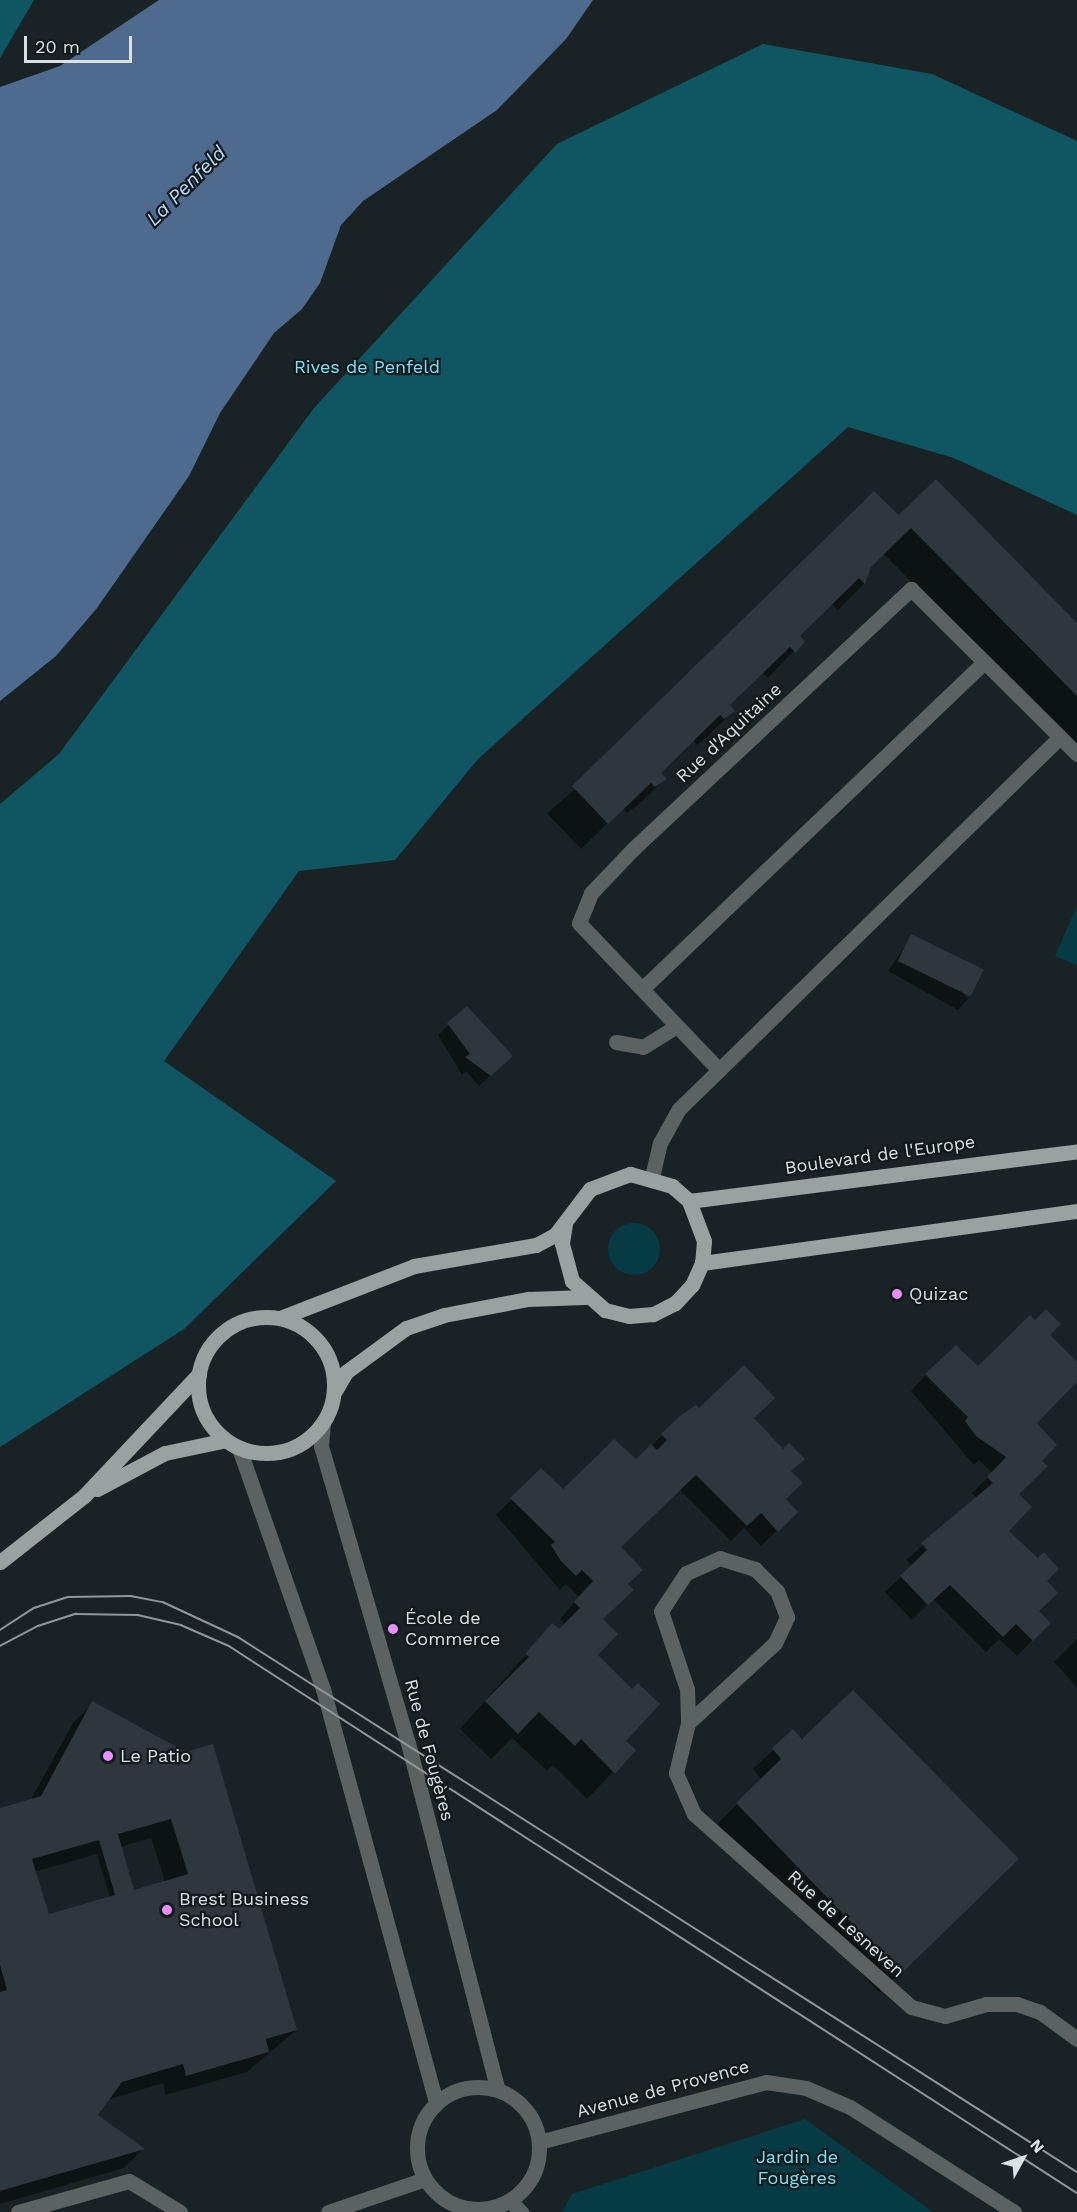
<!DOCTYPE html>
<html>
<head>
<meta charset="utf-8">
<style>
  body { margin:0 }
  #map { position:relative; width:1077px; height:2212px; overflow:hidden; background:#192325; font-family:"Work Sans",sans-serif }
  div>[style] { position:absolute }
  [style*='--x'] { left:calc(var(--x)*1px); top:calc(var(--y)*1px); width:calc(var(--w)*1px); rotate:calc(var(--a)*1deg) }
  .green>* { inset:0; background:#063b44 }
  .round { border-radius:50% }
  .forest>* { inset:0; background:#0f5662 }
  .water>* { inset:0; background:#4e6b8f }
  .shadow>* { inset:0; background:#0007 }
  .building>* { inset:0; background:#2e373c; transform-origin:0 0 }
  .service>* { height:15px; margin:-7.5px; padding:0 7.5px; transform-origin:7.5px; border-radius:7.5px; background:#5c6261 }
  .minor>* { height:15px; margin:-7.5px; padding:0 7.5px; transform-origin:7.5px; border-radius:7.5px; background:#5c6261 }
  .tertiary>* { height:15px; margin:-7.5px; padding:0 7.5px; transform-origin:7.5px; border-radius:7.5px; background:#5c6261 }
  .tertiary>.ring { margin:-7.5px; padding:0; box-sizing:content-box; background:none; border:15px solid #5c6261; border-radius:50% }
  .primary>* { height:15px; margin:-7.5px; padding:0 7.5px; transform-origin:7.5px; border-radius:7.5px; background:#97a2a1 }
  .primary>.ring { margin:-7.5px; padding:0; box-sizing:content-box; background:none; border:15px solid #97a2a1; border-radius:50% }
  .tram>* { height:1.5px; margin:-0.75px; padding:0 0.75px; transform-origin:0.75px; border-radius:0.75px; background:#90989a }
  .dots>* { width:16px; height:16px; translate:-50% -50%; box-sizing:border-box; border:3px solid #101a1c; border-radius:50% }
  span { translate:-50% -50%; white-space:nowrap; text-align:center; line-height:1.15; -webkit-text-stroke:4.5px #101a1c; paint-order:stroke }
  .park-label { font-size:18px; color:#7de1f5 }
  .street-label { font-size:18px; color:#dae1e2 }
  .poi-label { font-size:18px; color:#dae1e2 }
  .left { translate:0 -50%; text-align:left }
  .water-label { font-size:20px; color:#bedafe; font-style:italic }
  .north { position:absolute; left:993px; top:2128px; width:60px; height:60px; -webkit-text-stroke:4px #101a1c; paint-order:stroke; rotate:50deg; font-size:16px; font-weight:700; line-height:24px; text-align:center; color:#dae1e2 }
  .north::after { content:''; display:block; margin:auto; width:21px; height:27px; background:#dae1e2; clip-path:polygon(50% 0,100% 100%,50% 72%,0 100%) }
  .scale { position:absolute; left:24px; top:36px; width:108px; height:27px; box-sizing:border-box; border:3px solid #dae1e2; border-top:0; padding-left:8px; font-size:18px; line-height:21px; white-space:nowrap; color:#dae1e2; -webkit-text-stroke:4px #101a1c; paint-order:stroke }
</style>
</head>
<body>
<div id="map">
  <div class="green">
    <i style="clip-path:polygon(1077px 906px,1077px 965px,1055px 956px)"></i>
    <i class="round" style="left:608px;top:1223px;width:52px;height:52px"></i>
    <i style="clip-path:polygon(805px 2119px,933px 2212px,562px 2212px,572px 2194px)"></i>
  </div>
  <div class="forest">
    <i style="clip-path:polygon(0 0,34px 0,0 58px)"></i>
    <i style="clip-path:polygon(763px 44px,932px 74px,1077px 141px,1077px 515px,954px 458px,848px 427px,478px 759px,395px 860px,299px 871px,164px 1061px,336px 1181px,184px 1329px,0 1447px,0 804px,59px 754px,314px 408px,557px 144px)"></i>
  </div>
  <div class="water">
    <i style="clip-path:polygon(159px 0,593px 0,566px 39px,497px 110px,363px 201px,341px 225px,320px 283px,302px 309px,274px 333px,220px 413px,189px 476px,97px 608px,56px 656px,0 701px,0 87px,60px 66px)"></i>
  </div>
  <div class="shadow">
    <i style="clip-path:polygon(899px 517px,1077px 625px,1077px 750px,883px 553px,869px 567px,864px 584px,838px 610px,832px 604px,799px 636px,803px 641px,768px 678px,762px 672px,728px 705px,733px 711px,707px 737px,697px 745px,692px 740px,659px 773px,665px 779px,638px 805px,627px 813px,623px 808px,581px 849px,547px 813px)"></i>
    <i style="clip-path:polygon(912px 936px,968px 999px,958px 1010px,888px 971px)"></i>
    <i style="clip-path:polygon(448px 1025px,501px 1066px,479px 1086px,466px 1071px,462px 1075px,438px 1035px)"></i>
    <i style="clip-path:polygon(1048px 1335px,1077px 1364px,1077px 1380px,1034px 1423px,1040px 1461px,1017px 1494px,1007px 1531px,1045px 1581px,1037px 1611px,1049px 1623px,1017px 1656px,999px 1639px,986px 1652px,933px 1599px,912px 1620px,885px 1592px,912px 1566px,906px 1560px,977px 1498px,972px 1493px,992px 1473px,979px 1460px,974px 1465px,911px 1391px,926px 1375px,978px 1368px)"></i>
    <i style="clip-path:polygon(699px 1410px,752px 1418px,790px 1472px,785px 1500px,796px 1512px,761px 1546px,744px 1528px,731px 1541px,679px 1489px,619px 1547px,626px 1585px,602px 1619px,596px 1655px,624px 1741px,634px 1750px,587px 1799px,553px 1765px,547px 1771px,512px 1738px,491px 1759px,460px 1729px,552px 1625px,559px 1631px,565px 1624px,560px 1619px,579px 1597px,566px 1584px,560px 1590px,496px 1515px,541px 1470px,563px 1491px,636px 1461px,681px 1417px)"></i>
    <i style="clip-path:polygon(1077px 1639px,1077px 1687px,1054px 1662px)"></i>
    <i style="clip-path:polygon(evenodd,93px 1703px,186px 1753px,296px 2030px,247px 2072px,166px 2095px,163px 2083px,107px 2100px,96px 2115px,143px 2149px,124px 2168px,0 2204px,0 1810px,31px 1799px,73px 1723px,93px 1703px,151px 1838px,165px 1882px,133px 1891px,120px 1847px,151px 1838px,93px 1703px,97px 1854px,110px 1898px,48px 1916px,34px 1872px,97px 1854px)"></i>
    <i style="clip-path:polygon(793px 1731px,997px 1879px,880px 1993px,717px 1824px,762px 1780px,753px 1769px)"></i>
  </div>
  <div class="building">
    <i style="clip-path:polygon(936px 479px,1077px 623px,1077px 696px,911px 528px,871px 567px,865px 584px,859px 578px,800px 636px,805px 641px,796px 653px,790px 647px,730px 705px,735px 711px,724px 719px,720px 715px,661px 773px,667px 779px,655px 787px,651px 783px,608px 824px,572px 786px,874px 491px,899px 515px)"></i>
    <i style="left:911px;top:934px;width:81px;height:30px;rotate:26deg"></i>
    <i style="clip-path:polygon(467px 1006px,513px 1056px,491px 1076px,465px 1057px,470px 1054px,447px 1023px)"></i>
    <i style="clip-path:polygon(1046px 1309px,1061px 1324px,1050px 1335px,1077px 1362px,1077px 1382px,1037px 1423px,1057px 1445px,1042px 1461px,1048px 1466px,1019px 1494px,1032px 1507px,1009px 1531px,1038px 1558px,1044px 1552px,1059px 1569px,1047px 1581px,1058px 1593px,1039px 1611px,1051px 1623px,1033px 1641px,1016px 1624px,1003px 1637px,950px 1585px,928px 1605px,900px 1576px,927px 1550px,921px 1543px,993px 1483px,987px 1477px,1006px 1457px,976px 1436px,965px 1421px,968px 1417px,925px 1374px,956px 1345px,978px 1366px,1030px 1315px,1035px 1320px)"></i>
    <i style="clip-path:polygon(744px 1365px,775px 1398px,754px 1418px,783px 1449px,789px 1443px,805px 1459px,791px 1471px,803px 1483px,786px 1499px,798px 1512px,778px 1532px,761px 1513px,747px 1526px,696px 1475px,621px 1547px,643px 1570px,628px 1584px,634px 1590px,603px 1619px,618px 1634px,598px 1655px,632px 1689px,638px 1683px,660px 1704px,626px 1741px,636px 1750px,615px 1774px,581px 1739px,575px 1746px,539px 1712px,518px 1734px,485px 1701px,529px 1657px,525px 1654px,552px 1623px,559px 1629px,580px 1608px,574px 1602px,593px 1581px,582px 1570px,576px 1576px,560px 1560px,551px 1545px,555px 1542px,510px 1498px,541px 1468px,563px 1489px,614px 1439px,636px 1459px,651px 1444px,657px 1450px,667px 1440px,661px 1434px,680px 1416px,696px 1405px,699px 1408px)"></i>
    <i style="clip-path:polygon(853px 1690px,1019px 1859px,901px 1974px,736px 1803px,781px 1759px,772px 1748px,793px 1729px,802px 1739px)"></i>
    <i style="clip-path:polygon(evenodd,92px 1701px,186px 1752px,213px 1744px,297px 2030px,266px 2039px,269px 2052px,186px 2076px,183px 2064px,122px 2082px,98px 2115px,145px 2149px,0 2191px,0 1992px,7px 1990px,0 1965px,0 1808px,41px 1796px,92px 1701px,171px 1819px,188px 1874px,134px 1890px,118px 1834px,171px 1819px,92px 1701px,99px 1840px,115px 1895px,49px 1914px,32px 1859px,99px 1840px)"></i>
  </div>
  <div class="service">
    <i style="--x:642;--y:989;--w:473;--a:-43.7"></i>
    <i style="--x:616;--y:1042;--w:27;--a:10"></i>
    <i style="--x:643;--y:1047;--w:40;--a:-32"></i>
    <i style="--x:719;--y:1070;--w:203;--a:-133.6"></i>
    <i style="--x:579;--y:923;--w:32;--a:-68"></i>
    <i style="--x:591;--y:893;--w:61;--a:-46.3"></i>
    <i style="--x:633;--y:849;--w:381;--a:-43.1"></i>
    <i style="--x:911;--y:589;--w:210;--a:44.8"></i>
    <i style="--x:18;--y:2212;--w:115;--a:-15.6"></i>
    <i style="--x:129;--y:2181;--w:60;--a:31.3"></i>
  </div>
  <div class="minor">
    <i style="--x:652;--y:1177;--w:35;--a:-77"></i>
    <i style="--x:660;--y:1143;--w:39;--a:-61"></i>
    <i style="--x:679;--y:1109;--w:532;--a:-44.32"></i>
    <i style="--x:1060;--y:737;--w:24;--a:45"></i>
    <i style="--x:688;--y:1723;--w:118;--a:-42.6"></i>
    <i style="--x:775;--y:1643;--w:29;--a:-65"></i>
    <i style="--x:787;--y:1617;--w:28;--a:-111"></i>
    <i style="--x:777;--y:1591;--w:31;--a:-135"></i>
    <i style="--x:755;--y:1569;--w:37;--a:-163"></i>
    <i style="--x:720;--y:1558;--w:37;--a:156"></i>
    <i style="--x:686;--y:1573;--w:45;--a:123.3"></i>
    <i style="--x:661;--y:1611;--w:82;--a:71.6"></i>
    <i style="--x:687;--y:1689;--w:34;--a:88"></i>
    <i style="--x:688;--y:1723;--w:51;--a:103.5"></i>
    <i style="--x:676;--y:1773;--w:45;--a:66.3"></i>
    <i style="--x:694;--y:1814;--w:290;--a:41.6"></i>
    <i style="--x:911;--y:2007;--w:35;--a:15"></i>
    <i style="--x:945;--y:2016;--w:43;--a:-16.3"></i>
    <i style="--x:986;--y:2004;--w:31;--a:0"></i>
    <i style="--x:1017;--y:2004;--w:24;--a:19"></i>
    <i style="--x:1040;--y:2012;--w:46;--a:36.1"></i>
    <i style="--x:510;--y:2201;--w:16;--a:45"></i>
    <i style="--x:328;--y:2212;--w:102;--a:-18.8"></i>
  </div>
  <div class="tertiary">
    <i style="--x:323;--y:1423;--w:23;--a:95"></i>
    <i style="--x:321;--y:1446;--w:309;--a:73.7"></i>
    <i style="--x:408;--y:1743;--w:358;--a:75.5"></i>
    <i style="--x:239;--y:1448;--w:255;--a:70.8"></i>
    <i style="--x:323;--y:1689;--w:429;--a:74.7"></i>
    <i class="ring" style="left:417px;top:2087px;width:107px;height:107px"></i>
    <i style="--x:539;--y:2142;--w:235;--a:-14.8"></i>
    <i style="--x:766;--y:2082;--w:40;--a:8.5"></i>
    <i style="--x:806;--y:2088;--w:48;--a:23.4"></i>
    <i style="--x:850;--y:2107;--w:195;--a:32.6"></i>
  </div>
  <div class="primary">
    <i style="--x:689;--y:1201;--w:391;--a:-7.3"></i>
    <i style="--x:702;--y:1263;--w:379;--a:-7.9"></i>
    <i class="ring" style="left:198px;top:1317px;width:121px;height:121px"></i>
    <i style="--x:280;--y:1318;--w:144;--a:-21.2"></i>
    <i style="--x:414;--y:1266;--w:124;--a:-9.8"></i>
    <i style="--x:536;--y:1245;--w:21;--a:-28"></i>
    <i style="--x:555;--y:1235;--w:58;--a:-52.7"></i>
    <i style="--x:590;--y:1189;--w:43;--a:-20.6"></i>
    <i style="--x:630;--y:1174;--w:44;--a:15.9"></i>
    <i style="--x:672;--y:1186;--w:23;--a:41"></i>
    <i style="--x:689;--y:1201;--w:43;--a:69.4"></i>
    <i style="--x:704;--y:1241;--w:22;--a:95"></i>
    <i style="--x:702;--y:1263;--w:24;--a:114"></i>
    <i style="--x:692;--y:1285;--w:25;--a:133"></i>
    <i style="--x:675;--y:1303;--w:25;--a:153"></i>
    <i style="--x:653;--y:1314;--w:24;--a:175"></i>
    <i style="--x:629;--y:1316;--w:25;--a:-166"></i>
    <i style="--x:605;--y:1310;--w:44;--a:-138.7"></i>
    <i style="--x:572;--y:1281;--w:39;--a:-105"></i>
    <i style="--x:562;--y:1243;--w:19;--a:-81"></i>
    <i style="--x:335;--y:1391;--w:22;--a:-60"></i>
    <i style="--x:346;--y:1372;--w:74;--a:-36.3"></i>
    <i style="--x:406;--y:1328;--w:40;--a:-18.9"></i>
    <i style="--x:444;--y:1315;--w:86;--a:-10.8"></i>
    <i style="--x:528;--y:1299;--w:57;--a:-2"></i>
    <i style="--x:97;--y:1489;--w:77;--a:-27.9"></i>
    <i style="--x:165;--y:1453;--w:62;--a:-12"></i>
    <i style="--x:0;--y:1562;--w:107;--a:-38.2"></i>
    <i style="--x:84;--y:1496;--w:168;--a:-46.7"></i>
  </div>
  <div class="tram">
    <i style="--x:0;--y:1630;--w:40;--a:-32.9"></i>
    <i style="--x:34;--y:1608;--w:36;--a:-18"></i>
    <i style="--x:68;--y:1597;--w:63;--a:-0.9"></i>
    <i style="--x:131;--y:1596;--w:33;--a:11"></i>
    <i style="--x:163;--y:1602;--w:83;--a:25"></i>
    <i style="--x:238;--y:1637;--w:995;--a:32.52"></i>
    <i style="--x:0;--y:1646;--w:43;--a:-27.8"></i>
    <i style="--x:38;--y:1626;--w:40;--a:-18"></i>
    <i style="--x:76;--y:1614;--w:62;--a:0.9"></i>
    <i style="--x:138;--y:1615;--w:44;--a:13.1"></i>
    <i style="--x:181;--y:1625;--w:52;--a:23.6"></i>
    <i style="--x:229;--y:1646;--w:1009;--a:32.82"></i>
  </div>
  <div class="dots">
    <i style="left:897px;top:1294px;background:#e88eff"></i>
    <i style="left:393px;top:1629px;background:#e88eff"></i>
    <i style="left:108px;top:1756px;background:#e88eff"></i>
    <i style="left:167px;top:1910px;background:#e88eff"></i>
  </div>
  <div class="park-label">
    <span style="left:367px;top:367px">Rives de Penfeld</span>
    <span style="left:797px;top:2168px">Jardin de<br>Fougères</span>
  </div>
  <div class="street-label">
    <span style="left:729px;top:733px;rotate:-43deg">Rue d'Aquitaine</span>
    <span style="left:880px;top:1155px;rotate:-8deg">Boulevard de l'Europe</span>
    <span style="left:429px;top:1750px;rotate:75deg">Rue de Fougères</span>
    <span style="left:846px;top:1924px;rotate:42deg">Rue de Lesneven</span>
    <span style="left:663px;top:2089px;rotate:-15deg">Avenue de Provence</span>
  </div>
  <div class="poi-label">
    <span class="left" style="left:909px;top:1294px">Quizac</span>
    <span class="left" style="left:405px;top:1629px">École de<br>Commerce</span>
    <span class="left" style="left:120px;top:1756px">Le Patio</span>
    <span class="left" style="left:179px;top:1910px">Brest Business<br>School</span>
  </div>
  <div class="water-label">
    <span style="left:186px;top:186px;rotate:-45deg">La Penfeld</span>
  </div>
  <div class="north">N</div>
  <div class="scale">20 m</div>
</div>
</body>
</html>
